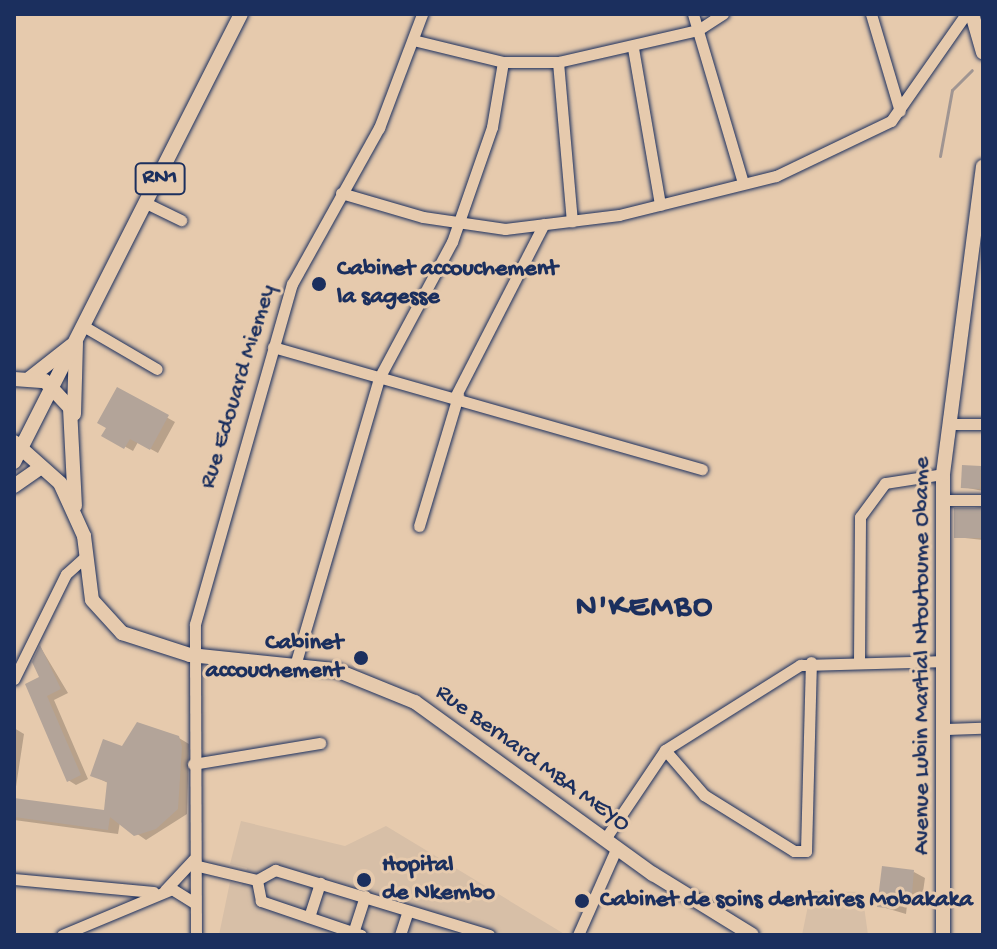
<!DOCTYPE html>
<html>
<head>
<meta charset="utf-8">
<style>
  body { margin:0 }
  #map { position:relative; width:997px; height:949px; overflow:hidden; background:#e6caad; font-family:"Gochi Hand",sans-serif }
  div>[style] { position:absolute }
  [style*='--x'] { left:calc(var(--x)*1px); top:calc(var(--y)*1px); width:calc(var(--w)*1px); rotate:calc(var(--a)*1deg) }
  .built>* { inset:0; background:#d7bfa7 }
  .shadow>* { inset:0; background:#0003 }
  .stream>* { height:3px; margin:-1.5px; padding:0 1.5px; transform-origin:1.5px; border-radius:1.5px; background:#a09592 }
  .building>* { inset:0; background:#b3a499; transform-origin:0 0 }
  .roads { filter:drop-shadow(0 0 2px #1b2f5e) drop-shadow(0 0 2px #1b2f5e) }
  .minor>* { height:11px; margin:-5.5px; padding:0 5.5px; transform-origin:5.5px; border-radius:5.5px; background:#e6caad }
  .major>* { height:14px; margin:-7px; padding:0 7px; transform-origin:7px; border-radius:7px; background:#e6caad }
  .dots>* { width:22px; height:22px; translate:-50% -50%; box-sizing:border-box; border:4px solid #e6caad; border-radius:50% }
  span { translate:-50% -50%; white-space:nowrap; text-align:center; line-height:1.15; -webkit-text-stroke:6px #e6caad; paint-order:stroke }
  .shield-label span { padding:2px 6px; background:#e6caad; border:2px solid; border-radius:6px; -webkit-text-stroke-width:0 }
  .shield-label { font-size:22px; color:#1b2f5e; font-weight:700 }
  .poi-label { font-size:24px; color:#1b2f5e; font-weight:700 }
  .left { translate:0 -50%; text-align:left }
  .right { translate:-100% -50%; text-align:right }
  .street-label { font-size:24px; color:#1b2f5e }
  .district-label { font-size:32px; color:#1b2f5e; font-weight:700; letter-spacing:2px }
  .frame { position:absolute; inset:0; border:16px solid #1b2f5e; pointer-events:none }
</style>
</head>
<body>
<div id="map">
  <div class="built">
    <i style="clip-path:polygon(241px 821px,345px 846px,386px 826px,566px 935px,219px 935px,230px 882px,241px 886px,245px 877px,247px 868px,230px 864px)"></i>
    <i style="clip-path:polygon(811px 891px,862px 892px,868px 935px,802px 935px)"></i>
  </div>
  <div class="shadow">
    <i style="clip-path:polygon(118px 390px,175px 422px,158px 453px,138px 442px,133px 451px,104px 435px)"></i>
    <i style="clip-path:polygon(983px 466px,983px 491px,963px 487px,964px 467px)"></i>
    <i style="clip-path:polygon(983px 507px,983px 540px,956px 537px,956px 510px)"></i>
    <i style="clip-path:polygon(41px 648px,68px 693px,54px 700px,88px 779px,76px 785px,68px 780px,42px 678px)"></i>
    <i style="clip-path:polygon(14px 728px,24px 734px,14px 800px,106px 812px,108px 783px,92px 775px,123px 748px,179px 738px,189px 744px,187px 814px,146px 840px,120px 822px,118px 834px,14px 820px)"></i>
    <i style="clip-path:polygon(914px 872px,925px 878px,922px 899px,908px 897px,906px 914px,879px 906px)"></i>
  </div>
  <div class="stream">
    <i style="--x:940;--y:156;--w:67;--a:-79.7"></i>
    <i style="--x:952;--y:90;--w:28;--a:-45"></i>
  </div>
  <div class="building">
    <i style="clip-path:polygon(117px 387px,169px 415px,150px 450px,130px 439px,124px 449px,101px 436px,106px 428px,97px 423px)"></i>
    <i style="left:962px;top:465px;width:19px;height:23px;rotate:3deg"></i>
    <i style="left:954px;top:508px;width:29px;height:30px"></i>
    <i style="clip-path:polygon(40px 645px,61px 689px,47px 696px,81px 775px,67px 782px,25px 684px,39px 677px,32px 662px)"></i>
    <i style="clip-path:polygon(137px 722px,179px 736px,182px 747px,178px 809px,156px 829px,134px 836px,110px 817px,108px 830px,14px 817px,14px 798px,104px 810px,107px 782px,90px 776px,103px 739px,122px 746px)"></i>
    <i style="clip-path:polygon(882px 866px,914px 870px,912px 894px,897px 892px,895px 909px,877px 907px)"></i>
  </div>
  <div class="roads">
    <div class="minor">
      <i style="--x:693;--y:14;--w:176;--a:73.5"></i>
      <i style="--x:871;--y:14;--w:101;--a:73.4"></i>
      <i style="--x:413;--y:40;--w:93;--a:13.7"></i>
      <i style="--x:503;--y:62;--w:55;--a:0"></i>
      <i style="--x:558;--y:62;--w:144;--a:-12.9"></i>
      <i style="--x:698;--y:30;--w:30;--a:-33"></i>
      <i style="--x:633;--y:48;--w:159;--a:80.2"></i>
      <i style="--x:558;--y:62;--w:160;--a:85"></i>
      <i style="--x:341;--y:193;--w:85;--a:16.3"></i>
      <i style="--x:423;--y:217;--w:83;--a:8.3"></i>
      <i style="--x:505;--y:229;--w:115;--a:-7"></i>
      <i style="--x:619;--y:215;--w:162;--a:-14"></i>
      <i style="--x:776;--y:176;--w:127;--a:-25.6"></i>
      <i style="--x:891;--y:121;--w:131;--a:-55"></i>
      <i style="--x:148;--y:204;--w:37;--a:26"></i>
      <i style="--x:85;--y:327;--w:83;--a:30.3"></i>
      <i style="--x:273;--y:347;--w:446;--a:15.9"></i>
      <i style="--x:456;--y:395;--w:192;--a:-62.8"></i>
      <i style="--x:948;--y:424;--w:35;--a:0"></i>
      <i style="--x:942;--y:500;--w:41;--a:0"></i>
      <i style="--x:419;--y:526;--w:136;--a:-73.3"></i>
      <i style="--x:859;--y:662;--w:145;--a:-89.6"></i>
      <i style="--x:860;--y:517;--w:42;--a:-53.7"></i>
      <i style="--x:885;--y:483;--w:59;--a:-8.8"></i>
      <i style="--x:294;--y:669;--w:303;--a:-73.7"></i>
      <i style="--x:379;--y:378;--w:154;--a:-61.8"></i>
      <i style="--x:452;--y:242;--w:122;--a:-70.8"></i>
      <i style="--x:492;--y:127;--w:66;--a:-80.4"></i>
      <i style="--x:14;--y:679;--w:117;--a:-63.7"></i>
      <i style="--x:66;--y:574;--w:28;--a:-42"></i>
      <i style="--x:945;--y:729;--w:38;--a:-2"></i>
      <i style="--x:665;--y:750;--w:60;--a:49.1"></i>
      <i style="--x:704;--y:795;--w:106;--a:31.9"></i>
      <i style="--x:794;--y:851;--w:12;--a:0"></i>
      <i style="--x:806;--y:851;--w:189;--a:-88.5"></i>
      <i style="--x:193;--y:764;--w:129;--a:-9.4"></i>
      <i style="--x:605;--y:839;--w:107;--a:-56"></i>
      <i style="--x:665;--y:750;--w:160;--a:-32.2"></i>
      <i style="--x:800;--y:665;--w:142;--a:-1.6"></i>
      <i style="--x:194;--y:865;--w:65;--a:13.4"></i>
      <i style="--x:14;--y:879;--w:140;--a:5.3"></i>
      <i style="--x:165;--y:890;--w:42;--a:-46.9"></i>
      <i style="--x:309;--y:917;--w:36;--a:-72"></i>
      <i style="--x:353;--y:933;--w:39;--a:-72"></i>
      <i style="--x:62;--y:935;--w:119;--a:-22.7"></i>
      <i style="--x:172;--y:889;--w:26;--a:32"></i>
      <i style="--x:196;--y:935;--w:311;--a:-90.2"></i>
      <i style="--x:195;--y:624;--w:354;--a:-74.1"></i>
      <i style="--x:292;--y:284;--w:179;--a:-60.9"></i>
      <i style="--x:379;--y:128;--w:122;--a:-69.3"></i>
      <i style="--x:361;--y:935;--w:106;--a:-161.2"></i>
      <i style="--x:261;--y:901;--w:21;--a:-101"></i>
      <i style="--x:257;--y:880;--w:21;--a:-29"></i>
      <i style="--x:275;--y:870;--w:224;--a:16.9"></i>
      <i style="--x:400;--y:935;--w:25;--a:-72"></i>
      <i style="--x:578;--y:935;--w:96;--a:-66.1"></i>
    </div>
    <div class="major">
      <i style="--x:972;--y:14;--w:40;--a:74"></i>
      <i style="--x:30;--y:378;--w:53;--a:-38.2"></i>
      <i style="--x:14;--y:379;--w:31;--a:4"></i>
      <i style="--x:45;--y:381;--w:37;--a:47"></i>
      <i style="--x:70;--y:408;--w:98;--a:87.1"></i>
      <i style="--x:74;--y:414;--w:71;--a:-88.4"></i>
      <i style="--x:14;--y:442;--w:62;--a:41.7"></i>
      <i style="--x:60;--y:483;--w:58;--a:65.6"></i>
      <i style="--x:84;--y:536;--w:64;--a:82.9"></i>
      <i style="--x:92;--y:600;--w:45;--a:47.7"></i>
      <i style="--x:122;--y:633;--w:71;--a:17.9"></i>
      <i style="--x:190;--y:655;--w:147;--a:5.9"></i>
      <i style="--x:336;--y:670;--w:85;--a:22.1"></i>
      <i style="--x:415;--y:702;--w:294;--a:35.9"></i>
      <i style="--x:653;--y:874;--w:116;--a:31.6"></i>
      <i style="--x:14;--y:462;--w:502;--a:-63.13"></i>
      <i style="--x:14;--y:486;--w:32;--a:-35"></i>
      <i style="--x:943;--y:935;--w:461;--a:-90"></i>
      <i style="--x:943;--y:474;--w:310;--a:-82.6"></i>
    </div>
  </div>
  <div class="dots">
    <i style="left:319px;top:284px;background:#1b2f5e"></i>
    <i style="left:361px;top:658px;background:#1b2f5e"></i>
    <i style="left:364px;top:880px;background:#1b2f5e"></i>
    <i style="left:582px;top:901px;background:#1b2f5e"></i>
  </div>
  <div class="shield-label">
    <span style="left:160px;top:179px">RN1</span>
  </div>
  <div class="poi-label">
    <span class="left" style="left:337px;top:284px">Cabinet accouchement<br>la sagesse</span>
    <span class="right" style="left:343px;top:658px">Cabinet<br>accouchement</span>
    <span class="left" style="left:382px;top:880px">Hopital<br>de Nkembo</span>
    <span class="left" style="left:600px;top:901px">Cabinet de soins dentaires Mobakaka</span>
  </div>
  <div class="street-label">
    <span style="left:239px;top:387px;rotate:-73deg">Rue Edouard Miemey</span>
    <span style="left:923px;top:656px;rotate:-90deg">Avenue Lubin Martial Ntoutoume Obame</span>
    <span style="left:532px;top:759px;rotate:36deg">Rue Bernard MBA MEYO</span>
  </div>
  <div class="district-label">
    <span style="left:645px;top:608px">N'KEMBO</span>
  </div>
  <div class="frame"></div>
</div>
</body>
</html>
